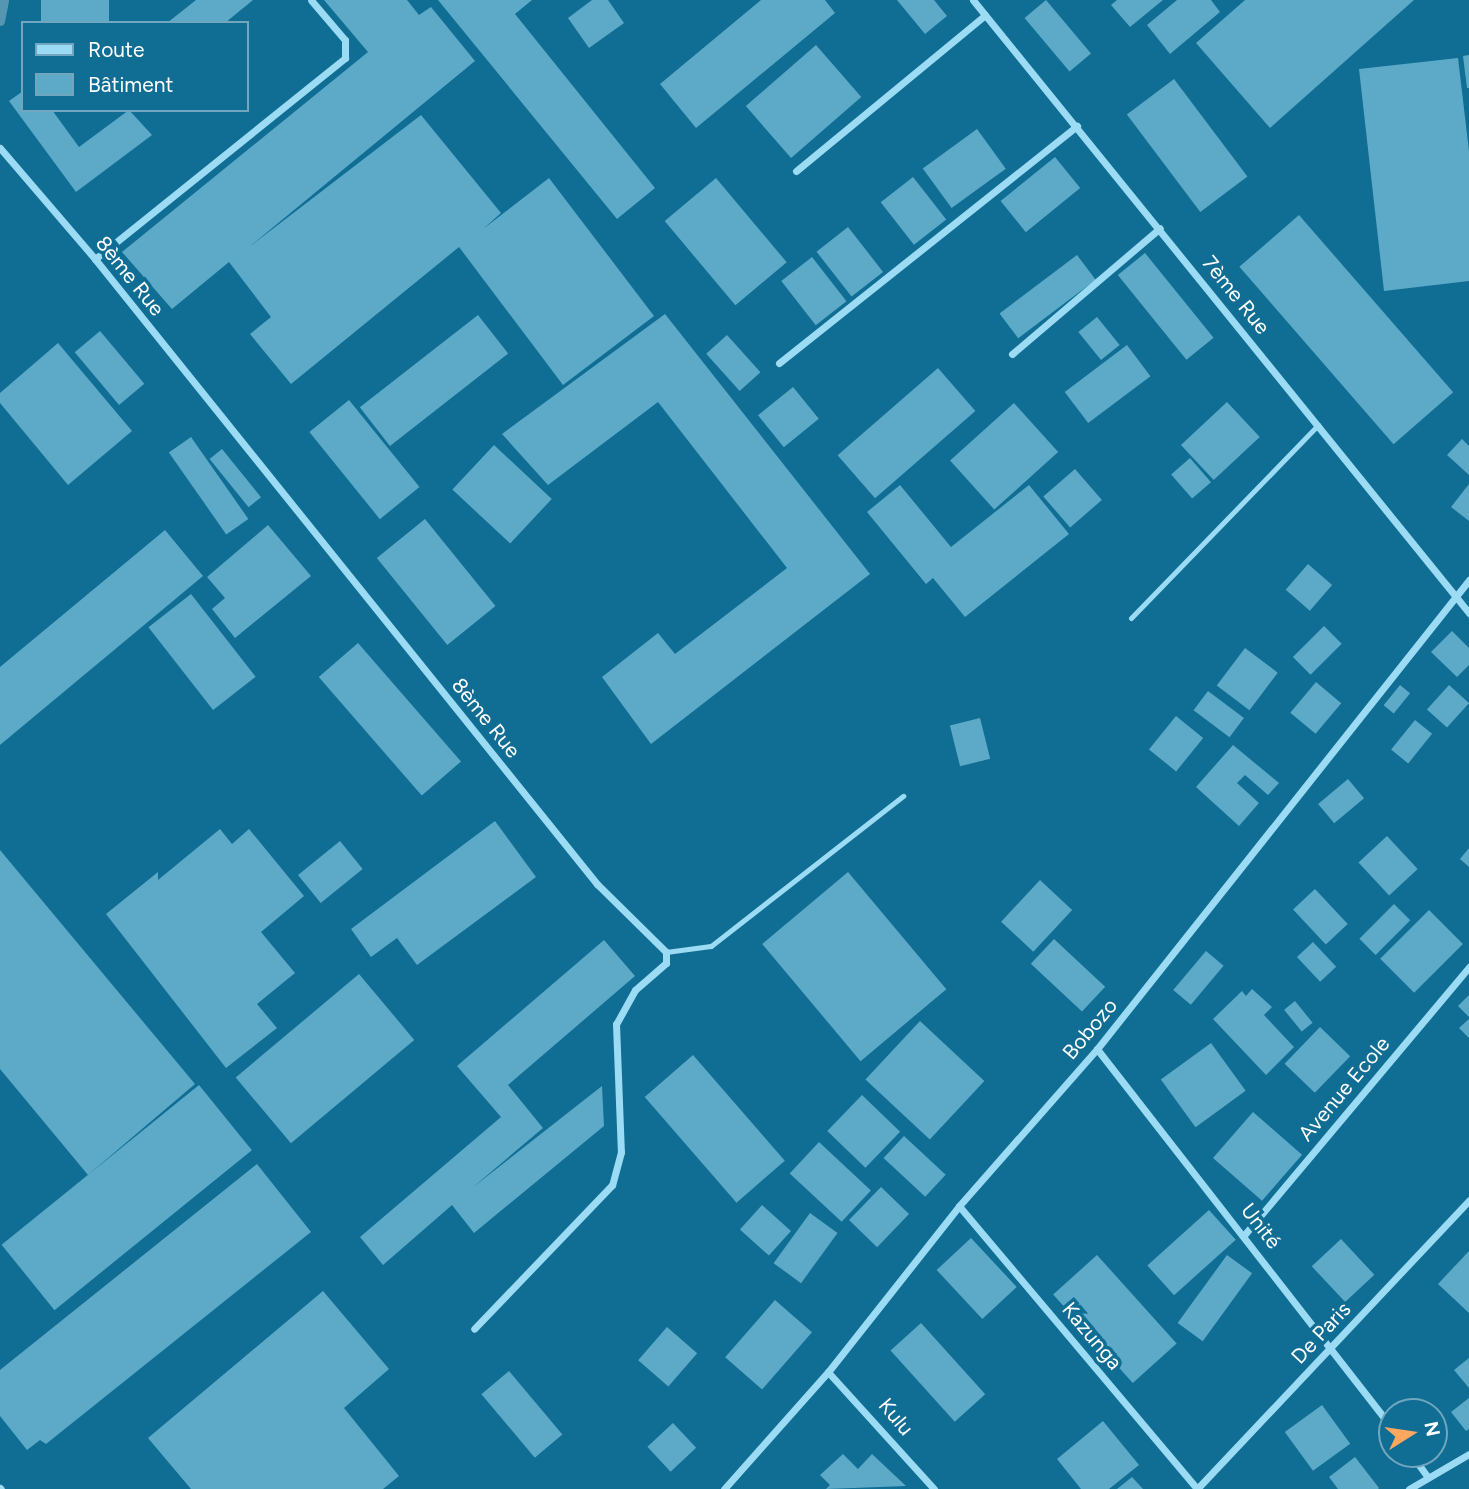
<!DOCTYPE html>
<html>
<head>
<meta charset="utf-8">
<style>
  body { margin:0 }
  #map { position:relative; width:1469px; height:1489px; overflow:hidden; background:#106d94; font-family:Figtree,sans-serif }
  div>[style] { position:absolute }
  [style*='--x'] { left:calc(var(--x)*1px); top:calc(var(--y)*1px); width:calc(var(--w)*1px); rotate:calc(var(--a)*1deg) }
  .stream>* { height:9px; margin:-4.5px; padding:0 4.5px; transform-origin:4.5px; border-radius:4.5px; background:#5597b2 }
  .building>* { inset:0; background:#5caac8; transform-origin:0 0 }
  .lane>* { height:5px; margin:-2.5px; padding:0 2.5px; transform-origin:2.5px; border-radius:2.5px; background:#9cdbf4 }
  .street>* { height:7px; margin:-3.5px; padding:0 3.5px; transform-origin:3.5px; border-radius:3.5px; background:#9cdbf4 }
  span { translate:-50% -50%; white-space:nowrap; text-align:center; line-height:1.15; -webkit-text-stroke:7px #106d94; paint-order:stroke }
  .street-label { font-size:21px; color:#fff }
  .legend { position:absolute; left:21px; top:21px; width:228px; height:91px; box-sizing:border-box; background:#106d94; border:2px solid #70a7bf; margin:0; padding:9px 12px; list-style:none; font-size:21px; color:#fff }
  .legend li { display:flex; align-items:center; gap:14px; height:35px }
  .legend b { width:35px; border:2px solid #70a7bf }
  .north { position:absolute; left:1378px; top:1398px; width:70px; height:70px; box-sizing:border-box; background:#106d94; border:2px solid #70a7bf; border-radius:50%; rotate:78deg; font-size:19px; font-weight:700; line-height:28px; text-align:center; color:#fff }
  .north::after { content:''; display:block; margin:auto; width:24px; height:32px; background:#ffa65f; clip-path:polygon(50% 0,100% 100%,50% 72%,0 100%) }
</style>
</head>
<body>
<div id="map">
  <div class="stream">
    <i style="--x:0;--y:21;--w:21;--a:-79"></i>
  </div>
  <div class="building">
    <i style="left:41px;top:0;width:68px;height:24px"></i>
    <i style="clip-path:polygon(196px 0,253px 0,225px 23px,167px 23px)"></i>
    <i style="clip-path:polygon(324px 0,407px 0,419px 15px,431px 7px,475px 61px,249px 247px,421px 115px,501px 213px,483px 229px,549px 178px,654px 316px,563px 385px,459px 247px,291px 384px,250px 334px,271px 317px,229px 262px,172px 309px,122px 252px,368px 52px)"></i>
    <i style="clip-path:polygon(438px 0,532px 0,515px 14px,655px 188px,617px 219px)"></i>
    <i style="clip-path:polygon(592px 0,608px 0,624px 23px,589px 48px,568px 18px)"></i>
    <i style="clip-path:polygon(761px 0,825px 0,835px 13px,696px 128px,660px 84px)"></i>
    <i style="clip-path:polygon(897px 0,934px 0,947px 16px,925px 34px)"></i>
    <i style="left:1046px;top:0;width:70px;height:28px;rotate:50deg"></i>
    <i style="clip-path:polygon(1117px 0,1163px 0,1130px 27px,1111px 5px)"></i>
    <i style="clip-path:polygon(1177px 0,1211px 0,1220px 12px,1170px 54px,1147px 25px)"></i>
    <i style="clip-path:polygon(1245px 0,1414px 0,1270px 128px,1196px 43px)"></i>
    <i style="left:816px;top:45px;width:69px;height:93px;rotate:49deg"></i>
    <i style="clip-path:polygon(1469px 55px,1469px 88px,1467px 88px,1463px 56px)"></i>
    <i style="clip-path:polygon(1458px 58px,1469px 151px,1469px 281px,1384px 291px,1359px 69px)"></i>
    <i style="left:1174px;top:79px;width:122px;height:59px;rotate:53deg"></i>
    <i style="clip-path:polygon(23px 91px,23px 110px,52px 110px,79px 147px,129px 110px,152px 135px,76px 192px,9px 101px)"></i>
    <i style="left:977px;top:129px;width:49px;height:67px;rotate:54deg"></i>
    <i style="left:1055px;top:157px;width:40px;height:70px;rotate:51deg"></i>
    <i style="left:913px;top:177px;width:54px;height:41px;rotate:52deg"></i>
    <i style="left:716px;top:178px;width:110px;height:67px;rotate:50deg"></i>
    <i style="left:1299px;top:215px;width:235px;height:79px;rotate:49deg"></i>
    <i style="left:848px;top:227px;width:57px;height:40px;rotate:52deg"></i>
    <i style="left:1145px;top:253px;width:109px;height:35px;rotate:51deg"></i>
    <i style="left:1077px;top:255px;width:31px;height:97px;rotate:53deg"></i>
    <i style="left:812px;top:257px;width:56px;height:39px;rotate:52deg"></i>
    <i style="clip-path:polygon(665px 314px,870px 574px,651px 744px,602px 677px,658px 633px,675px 654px,787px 568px,658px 402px,548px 485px,502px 434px)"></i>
    <i style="left:478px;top:315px;width:49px;height:150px;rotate:52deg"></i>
    <i style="left:1097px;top:317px;width:36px;height:24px;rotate:51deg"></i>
    <i style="left:100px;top:331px;width:69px;height:33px;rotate:50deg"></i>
    <i style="left:727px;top:335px;width:50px;height:28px;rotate:48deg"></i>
    <i style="clip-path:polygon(58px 343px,132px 431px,68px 485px,0 403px,0 393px)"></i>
    <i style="left:1127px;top:345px;width:39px;height:78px;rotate:53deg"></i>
    <i style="left:938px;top:368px;width:57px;height:133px;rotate:49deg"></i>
    <i style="left:793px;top:387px;width:41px;height:45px;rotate:51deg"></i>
    <i style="left:349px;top:400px;width:112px;height:51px;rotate:51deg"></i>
    <i style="left:1227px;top:402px;width:48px;height:63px;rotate:47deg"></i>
    <i style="left:1014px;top:403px;width:66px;height:86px;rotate:48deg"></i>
    <i style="left:191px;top:437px;width:100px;height:27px;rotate:55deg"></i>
    <i style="clip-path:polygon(1462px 439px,1469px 446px,1469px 475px,1447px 455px)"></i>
    <i style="left:494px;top:445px;width:79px;height:61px;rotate:43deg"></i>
    <i style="left:222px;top:449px;width:62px;height:16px;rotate:51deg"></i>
    <i style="left:1190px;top:458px;width:32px;height:25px;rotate:49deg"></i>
    <i style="left:1075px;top:469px;width:41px;height:42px;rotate:49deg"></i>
    <i style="clip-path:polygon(1469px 484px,1469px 521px,1451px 507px)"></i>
    <i style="clip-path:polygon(900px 485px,951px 547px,1029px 485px,1069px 534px,965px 617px,933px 578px,926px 584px,867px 512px)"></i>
    <i style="left:425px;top:519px;width:112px;height:62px;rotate:51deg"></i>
    <i style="clip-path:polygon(268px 525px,311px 576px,235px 638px,212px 609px,225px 598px,207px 577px)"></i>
    <i style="clip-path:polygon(165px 530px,203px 576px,0 745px,0 667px)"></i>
    <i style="left:1308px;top:564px;width:32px;height:34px;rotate:41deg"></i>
    <i style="left:191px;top:594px;width:105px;height:54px;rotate:52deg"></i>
    <i style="left:1324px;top:626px;width:25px;height:44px;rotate:45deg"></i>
    <i style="clip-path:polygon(1452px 631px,1469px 648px,1469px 665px,1457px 677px,1431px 652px)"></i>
    <i style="left:358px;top:643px;width:157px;height:52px;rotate:49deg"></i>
    <i style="left:1245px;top:648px;width:41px;height:47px;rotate:37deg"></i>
    <i style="left:1316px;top:682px;width:33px;height:40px;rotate:40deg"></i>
    <i style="left:1400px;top:685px;width:13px;height:26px;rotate:39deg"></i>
    <i style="left:1449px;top:685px;width:27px;height:33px;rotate:42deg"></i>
    <i style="left:1208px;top:691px;width:45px;height:24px;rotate:37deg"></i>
    <i style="left:1176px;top:716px;width:35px;height:43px;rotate:39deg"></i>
    <i style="left:980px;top:718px;width:42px;height:31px;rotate:76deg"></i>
    <i style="left:1415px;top:720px;width:22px;height:38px;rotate:39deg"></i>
    <i style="clip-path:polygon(1233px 745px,1279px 783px,1268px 795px,1245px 775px,1237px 783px,1259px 803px,1239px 826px,1196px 787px)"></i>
    <i style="left:1348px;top:779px;width:25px;height:39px;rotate:50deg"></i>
    <i style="clip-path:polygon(495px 821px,536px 877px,417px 965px,397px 938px,371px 957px,351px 929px)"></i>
    <i style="clip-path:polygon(220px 829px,232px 844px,249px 829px,304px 896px,261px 932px,295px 973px,257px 1004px,277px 1028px,226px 1068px,106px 914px,158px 872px,158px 880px)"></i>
    <i style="left:1387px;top:836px;width:45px;height:39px;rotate:47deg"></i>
    <i style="left:340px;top:841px;width:36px;height:54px;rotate:51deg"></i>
    <i style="clip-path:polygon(1469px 848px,1469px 867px,1460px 859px)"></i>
    <i style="clip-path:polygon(0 850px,195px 1084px,88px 1175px,0 1069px)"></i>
    <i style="left:848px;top:872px;width:153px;height:112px;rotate:50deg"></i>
    <i style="left:1040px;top:880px;width:44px;height:57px;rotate:43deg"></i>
    <i style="left:1315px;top:889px;width:48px;height:30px;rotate:47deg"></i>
    <i style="left:1394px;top:904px;width:23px;height:49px;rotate:45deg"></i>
    <i style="left:1429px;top:910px;width:48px;height:69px;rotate:45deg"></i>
    <i style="left:1054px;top:939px;width:70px;height:34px;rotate:43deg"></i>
    <i style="clip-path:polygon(604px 940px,635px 976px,508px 1085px,543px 1128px,472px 1188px,602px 1086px,604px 1126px,474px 1233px,452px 1205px,383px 1265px,360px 1237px,501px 1117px,457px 1066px)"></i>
    <i style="left:1313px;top:942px;width:34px;height:22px;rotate:47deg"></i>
    <i style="left:1206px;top:951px;width:23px;height:51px;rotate:40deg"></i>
    <i style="left:359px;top:974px;width:86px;height:161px;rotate:50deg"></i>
    <i style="clip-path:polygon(1252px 989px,1272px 1007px,1264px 1015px,1294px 1047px,1266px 1075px,1213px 1019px,1242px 991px,1246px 996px)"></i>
    <i style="clip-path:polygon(1469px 995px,1469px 1017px,1458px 1006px)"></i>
    <i style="left:1295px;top:1001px;width:28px;height:14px;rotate:51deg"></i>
    <i style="clip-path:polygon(1469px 1019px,1469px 1038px,1459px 1028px)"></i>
    <i style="left:920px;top:1021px;width:88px;height:80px;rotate:43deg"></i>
    <i style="left:1320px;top:1027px;width:42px;height:51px;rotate:44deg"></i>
    <i style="left:1211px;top:1043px;width:59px;height:62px;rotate:54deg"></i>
    <i style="left:693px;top:1055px;width:140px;height:64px;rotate:49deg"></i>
    <i style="left:199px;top:1085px;width:84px;height:254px;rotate:51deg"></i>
    <i style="left:862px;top:1095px;width:53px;height:50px;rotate:44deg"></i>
    <i style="left:1253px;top:1112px;width:65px;height:61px;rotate:41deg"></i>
    <i style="left:904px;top:1136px;width:57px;height:30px;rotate:43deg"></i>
    <i style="left:819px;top:1142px;width:71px;height:43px;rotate:43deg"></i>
    <i style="clip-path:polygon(257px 1164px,311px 1232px,46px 1444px,40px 1440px,27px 1450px,0 1416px,0 1370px)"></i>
    <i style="left:881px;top:1187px;width:39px;height:46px;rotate:44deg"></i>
    <i style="left:762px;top:1205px;width:39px;height:33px;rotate:42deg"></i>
    <i style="left:1209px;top:1210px;width:40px;height:83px;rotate:48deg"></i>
    <i style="left:810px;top:1213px;width:34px;height:62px;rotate:36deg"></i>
    <i style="left:971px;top:1238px;width:67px;height:47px;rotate:47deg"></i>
    <i style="left:1341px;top:1239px;width:49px;height:40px;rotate:47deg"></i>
    <i style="clip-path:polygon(1469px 1251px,1469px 1313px,1438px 1284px)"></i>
    <i style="left:1097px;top:1255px;width:119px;height:59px;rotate:48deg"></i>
    <i style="left:1227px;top:1255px;width:31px;height:84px;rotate:36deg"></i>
    <i style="clip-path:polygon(323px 1291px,389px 1369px,344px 1408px,399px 1476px,383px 1489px,191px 1489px,148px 1438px)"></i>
    <i style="left:775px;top:1300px;width:49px;height:76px;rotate:41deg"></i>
    <i style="left:921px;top:1323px;width:96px;height:41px;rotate:48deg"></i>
    <i style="left:667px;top:1327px;width:40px;height:44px;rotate:41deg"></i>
    <i style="clip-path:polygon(1469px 1358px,1469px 1388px,1454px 1370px)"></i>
    <i style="left:509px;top:1371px;width:83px;height:36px;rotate:50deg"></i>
    <i style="clip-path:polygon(1469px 1398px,1469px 1429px,1466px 1431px,1451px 1412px)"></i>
    <i style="left:1322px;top:1405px;width:48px;height:46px;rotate:54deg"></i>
    <i style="clip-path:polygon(1103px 1421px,1139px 1465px,1109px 1489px,1081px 1489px,1057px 1459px)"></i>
    <i style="left:673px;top:1423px;width:34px;height:35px;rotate:47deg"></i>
    <i style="clip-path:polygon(843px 1454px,858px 1469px,872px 1454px,906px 1486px,826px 1489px,830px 1485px,820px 1475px)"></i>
    <i style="clip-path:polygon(1355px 1457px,1379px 1488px,1378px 1489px,1338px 1489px,1329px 1477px)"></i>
    <i style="clip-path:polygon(1132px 1477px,1143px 1489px,1117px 1489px)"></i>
  </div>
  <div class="lane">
    <i style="--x:1131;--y:618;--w:269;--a:-45.9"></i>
    <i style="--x:666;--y:952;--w:45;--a:-7.6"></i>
    <i style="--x:711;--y:946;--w:244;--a:-38"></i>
  </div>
  <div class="street">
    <i style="--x:973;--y:0;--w:789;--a:51.02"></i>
    <i style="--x:0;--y:148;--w:146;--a:49.4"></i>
    <i style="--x:95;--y:259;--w:802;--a:51.23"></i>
    <i style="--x:597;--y:884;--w:97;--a:44.6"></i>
    <i style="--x:666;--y:952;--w:11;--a:90"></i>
    <i style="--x:666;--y:963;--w:41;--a:138.9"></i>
    <i style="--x:635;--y:990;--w:39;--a:119"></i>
    <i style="--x:616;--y:1024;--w:128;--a:87.8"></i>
    <i style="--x:621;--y:1152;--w:34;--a:105"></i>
    <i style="--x:612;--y:1185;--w:199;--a:133.8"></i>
    <i style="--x:796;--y:171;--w:245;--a:-39.5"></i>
    <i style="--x:95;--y:259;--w:321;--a:-38.8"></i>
    <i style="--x:345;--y:58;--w:18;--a:-90"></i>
    <i style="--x:345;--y:40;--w:52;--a:-130.4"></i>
    <i style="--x:1012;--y:354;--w:194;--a:-40.4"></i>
    <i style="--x:779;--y:363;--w:381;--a:-38.5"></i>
    <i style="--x:1097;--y:1049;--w:480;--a:52.1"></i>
    <i style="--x:959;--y:1206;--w:370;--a:49.9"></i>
    <i style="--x:1245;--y:1234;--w:349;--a:-50"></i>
    <i style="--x:828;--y:1372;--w:158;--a:47.8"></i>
    <i style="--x:1411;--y:1454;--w:29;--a:54"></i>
    <i style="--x:0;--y:1488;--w:1;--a:45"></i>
    <i style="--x:724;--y:1489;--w:157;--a:-48.4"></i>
    <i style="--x:828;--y:1372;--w:211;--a:-51.7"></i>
    <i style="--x:959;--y:1206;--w:209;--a:-48.7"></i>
    <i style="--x:1097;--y:1049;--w:599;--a:-51.58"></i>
    <i style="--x:1197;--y:1489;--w:397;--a:-46.7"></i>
    <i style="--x:1409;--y:1489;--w:69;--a:-30.3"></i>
  </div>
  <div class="street-label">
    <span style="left:130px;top:276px;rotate:51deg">8ème Rue</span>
    <span style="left:1236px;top:295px;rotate:51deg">7ème Rue</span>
    <span style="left:486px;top:718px;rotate:51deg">8ème Rue</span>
    <span style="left:1090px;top:1029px;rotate:-50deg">Bobozo</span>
    <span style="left:1344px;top:1089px;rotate:-50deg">Avenue Ecole</span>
    <span style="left:1261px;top:1226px;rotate:52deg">Unité</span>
    <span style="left:1321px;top:1333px;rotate:-47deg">De Paris</span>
    <span style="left:1092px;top:1336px;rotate:50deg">Kazunga</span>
    <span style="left:896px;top:1417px;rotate:50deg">Kulu</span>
  </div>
  <ul class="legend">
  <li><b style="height:9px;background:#9cdbf4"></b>Route</li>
  <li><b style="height:19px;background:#5caac8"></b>Bâtiment</li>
  </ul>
  <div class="north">N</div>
</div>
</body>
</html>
